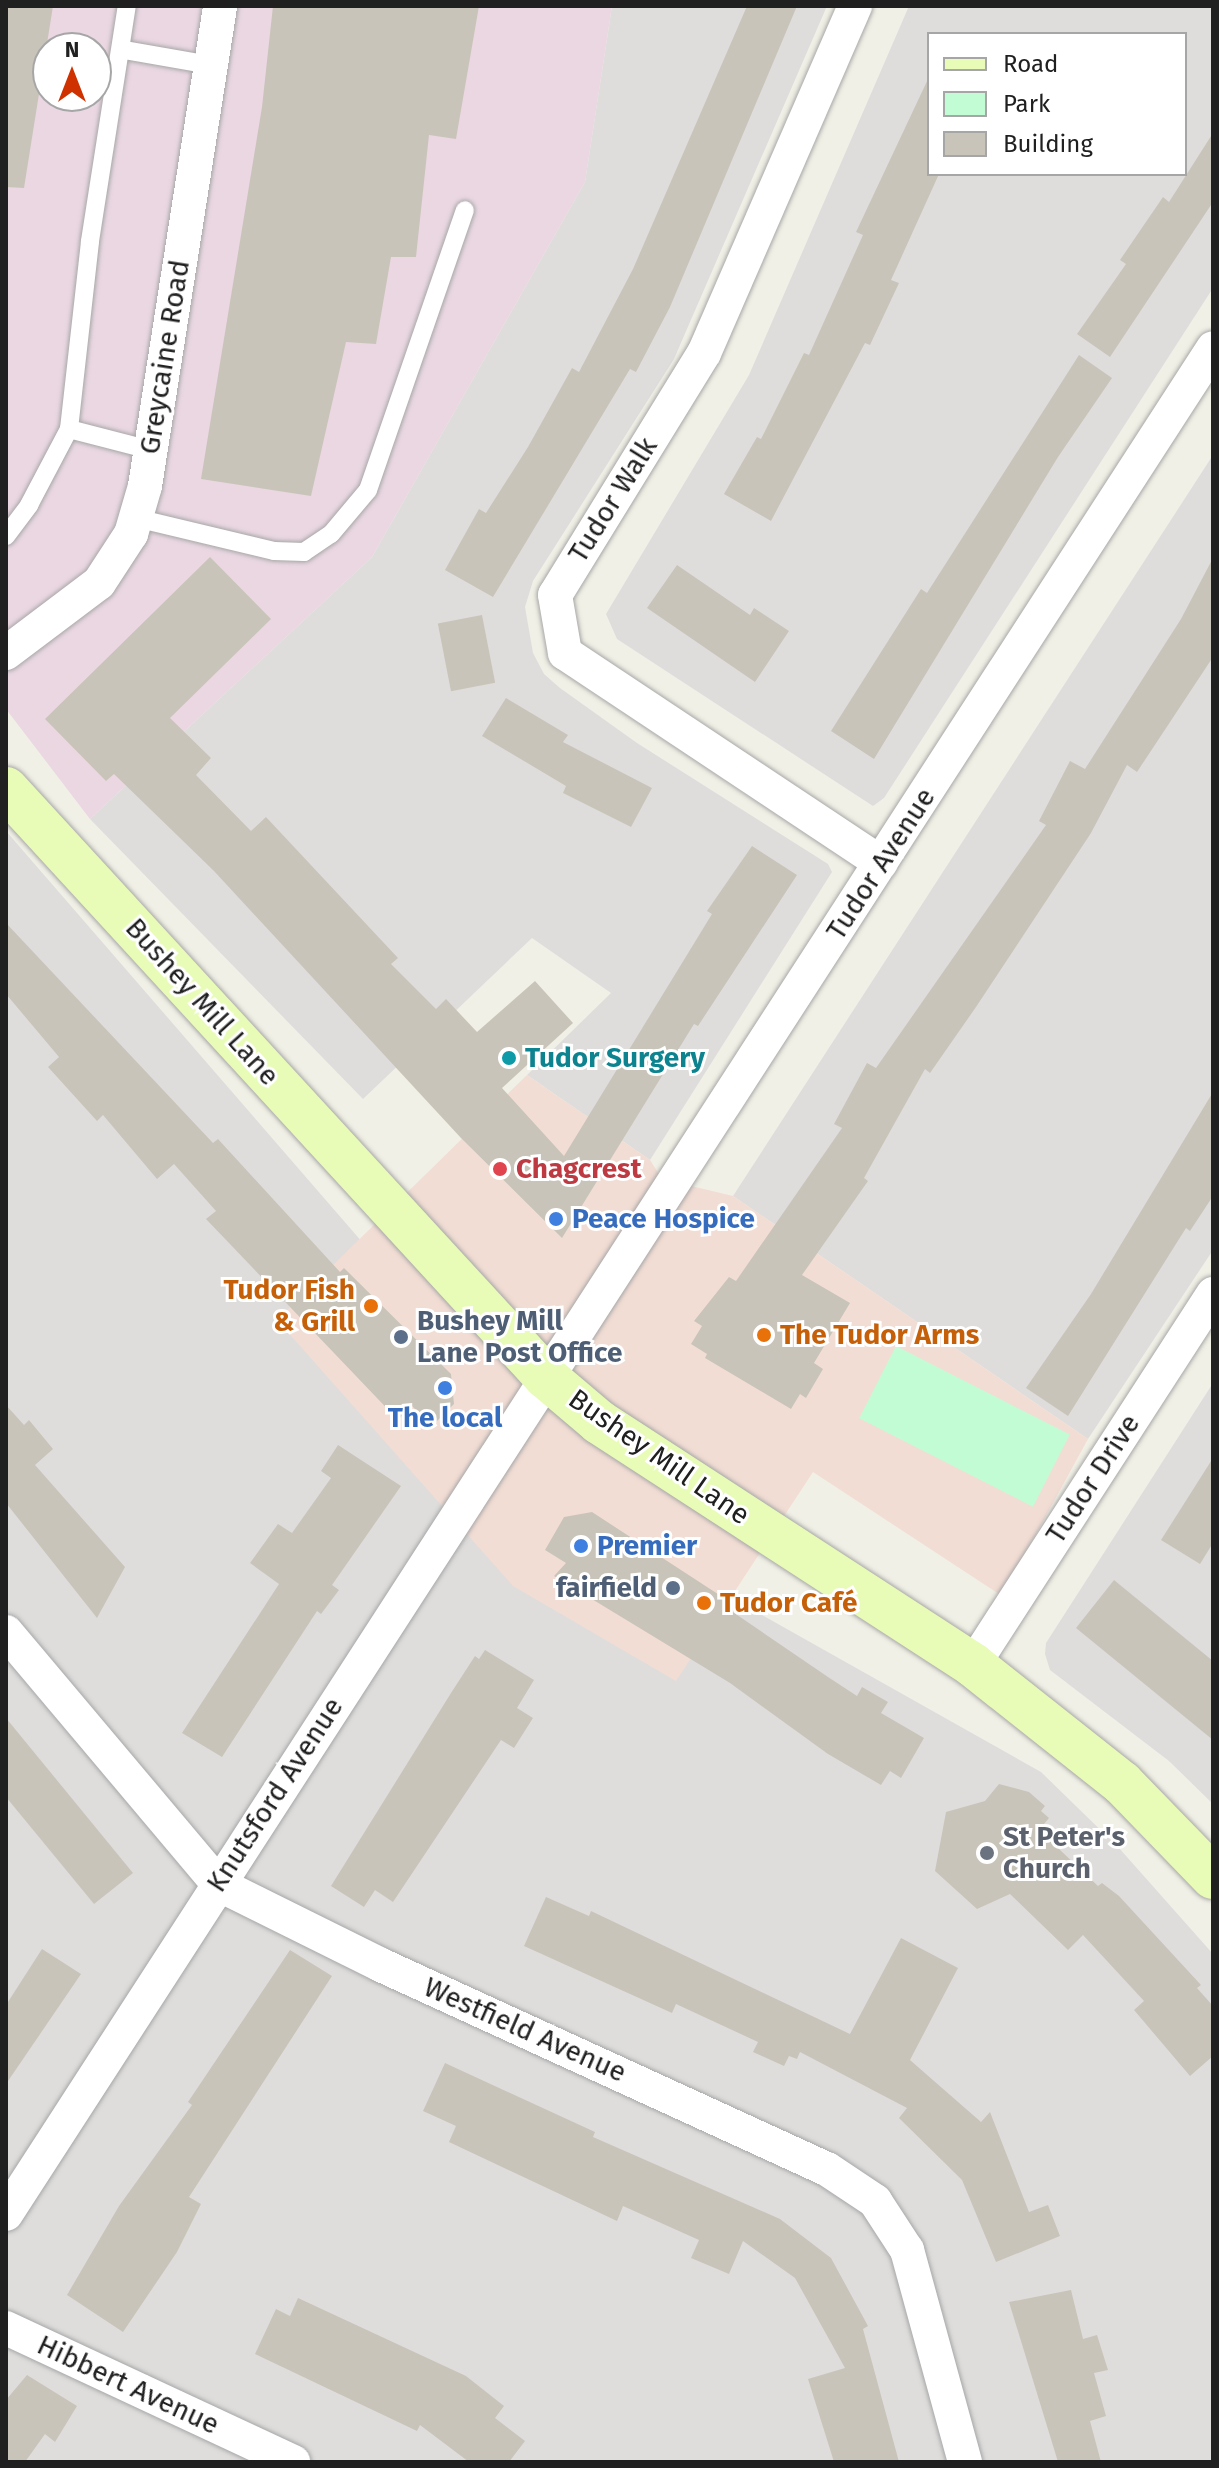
<!DOCTYPE html>
<html>
<head>
<meta charset="utf-8">
<style>
  body { margin:0 }
  #map { position:relative; width:1219px; height:2468px; overflow:hidden; background:#f1f0e6; font-family:"Fira Sans",sans-serif }
  div>[style] { position:absolute }
  [style*='--x'] { left:calc(var(--x)*1px); top:calc(var(--y)*1px); width:calc(var(--w)*1px); rotate:calc(var(--a)*1deg) }
  .residential>* { inset:0; background:#dedddc }
  .commercial>* { inset:0; background:#f2ddd4 }
  .industrial>* { inset:0; background:#ead7e2 }
  .park>* { inset:0; background:#c2fcd4; transform-origin:0 0 }
  .building>* { inset:0; background:#c9c4b9; transform-origin:0 0 }
  .roads { filter:drop-shadow(0 0 2px #a7a7a7) drop-shadow(0 0 2px #a7a7a7) }
  .lane>* { height:18px; margin:-9px; padding:0 9px; transform-origin:9px; border-radius:9px; background:#fff }
  .street>* { height:34px; margin:-17px; padding:0 17px; transform-origin:17px; border-radius:17px; background:#fff }
  .secondary>* { height:44px; margin:-22px; padding:0 22px; transform-origin:22px; border-radius:22px; background:#e8fcb8 }
  .dots>* { width:22px; height:22px; translate:-50% -50%; box-sizing:border-box; border:4px solid #fff; border-radius:50% }
  span { translate:-50% -50%; white-space:nowrap; text-align:center; line-height:1.15; -webkit-text-stroke:6px #fff; paint-order:stroke }
  .street-label { font-size:28px; color:#202020 }
  .culture-label { font-size:28px; color:#0d838f; font-weight:700 }
  .left { translate:0 -50%; text-align:left }
  .health-label { font-size:28px; color:#be3a42; font-weight:700 }
  .shop-label { font-size:28px; color:#366cbe; font-weight:700 }
  .food-label { font-size:28px; color:#c56008; font-weight:700 }
  .right { translate:-100% -50%; text-align:right }
  .service-label { font-size:28px; color:#4e5e75; font-weight:700 }
  .worship-label { font-size:28px; color:#5b616d; font-weight:700 }
  .frame { position:absolute; inset:0; border:8px solid #202020; pointer-events:none }
  .legend { position:absolute; left:927px; top:32px; width:260px; height:144px; box-sizing:border-box; background:#fff; border:2px solid #a6a6a6; margin:0; padding:10px 14px; list-style:none; font-size:24px; color:#202020 }
  .legend li { display:flex; align-items:center; gap:16px; height:40px }
  .legend b { width:40px; border:2px solid #a6a6a6 }
  .north { position:absolute; left:32px; top:32px; width:80px; height:80px; box-sizing:border-box; background:#fff; border:2px solid #a6a6a6; border-radius:50%; rotate:0deg; font-size:22px; font-weight:700; line-height:32px; text-align:center; color:#202020 }
  .north::after { content:''; display:block; margin:auto; width:28px; height:36px; background:#cf3200; clip-path:polygon(50% 0,100% 100%,50% 72%,0 100%) }
</style>
</head>
<body>
<div id="map">
  <div class="residential">
    <i style="clip-path:polygon(612px 6px,827px 6px,674px 359px,533px 581px,525px 607px,533px 653px,544px 674px,560px 688px,637px 743px,828px 864px,832px 872px,650px 1160px,527px 1075px,611px 993px,532px 938px,363px 1099px,90px 819px,372px 557px,585px 182px)"></i>
    <i style="clip-path:polygon(evenodd,909px 6px,1213px 6px,1213px 288px,884px 798px,873px 806px,617px 639px,606px 614px,749px 375px,909px 6px,929px 34px,1185px 34px,1185px 174px,929px 174px,929px 34px)"></i>
    <i style="clip-path:polygon(1213px 455px,1213px 1250px,1088px 1439px,733px 1196px)"></i>
    <i style="clip-path:polygon(6px 831px,480px 1378px,579px 1512px,1041px 1772px,1119px 1848px,1213px 1954px,1213px 2462px,6px 2462px)"></i>
    <i style="clip-path:polygon(1213px 1383px,1213px 1804px,1169px 1761px,1050px 1670px,1045px 1654px,1046px 1643px)"></i>
  </div>
  <div class="commercial">
    <i style="clip-path:polygon(527px 1075px,650px 1160px,662px 1179px,733px 1196px,1088px 1439px,1002px 1596px,813px 1472px,676px 1681px,513px 1586px,277px 1320px)"></i>
  </div>
  <div class="industrial">
    <i style="clip-path:polygon(evenodd,6px 6px,612px 6px,585px 182px,372px 557px,90px 819px,6px 709px,6px 6px,48px 48px,96px 48px,96px 96px,48px 96px,48px 48px)"></i>
  </div>
  <div class="park">
    <i style="left:896px;top:1346px;width:195px;height:81px;rotate:27deg"></i>
  </div>
  <div class="building">
    <i style="clip-path:polygon(6px 6px,53px 6px,24px 188px,6px 187px)"></i>
    <i style="clip-path:polygon(273px 6px,479px 6px,456px 139px,429px 135px,416px 257px,391px 257px,376px 344px,346px 342px,311px 496px,201px 479px,262px 107px)"></i>
    <i style="clip-path:polygon(747px 6px,797px 6px,670px 307px,636px 372px,630px 369px,493px 597px,445px 570px,479px 509px,486px 513px,528px 447px,572px 368px,579px 372px,633px 269px)"></i>
    <i style="clip-path:polygon(929px 77px,929px 174px,939px 174px,891px 280px,899px 283px,870px 345px,865px 343px,771px 521px,724px 494px,757px 437px,761px 439px,804px 353px,809px 355px,863px 235px,856px 232px)"></i>
    <i style="clip-path:polygon(1213px 133px,1213px 202px,1110px 357px,1077px 334px,1126px 264px,1120px 260px,1163px 197px,1169px 202px)"></i>
    <i style="clip-path:polygon(1079px 355px,1112px 378px,1058px 457px,874px 759px,831px 731px,921px 589px,927px 593px)"></i>
    <i style="clip-path:polygon(210px 557px,271px 619px,170px 718px,211px 758px,196px 775px,251px 831px,266px 817px,398px 958px,391px 964px,436px 1009px,446px 999px,477px 1032px,535px 981px,573px 1023px,502px 1088px,564px 1156px,712px 914px,707px 911px,752px 846px,797px 875px,698px 1026px,694px 1024px,562px 1238px,461px 1138px,214px 871px,114px 774px,106px 781px,45px 719px)"></i>
    <i style="clip-path:polygon(1213px 558px,1213px 657px,1137px 772px,1127px 765px,1091px 833px,976px 1007px,930px 1073px,925px 1069px,864px 1178px,868px 1181px,802px 1275px,850px 1303px,814px 1363px,823px 1369px,806px 1398px,800px 1394px,791px 1409px,705px 1358px,707px 1354px,691px 1344px,702px 1326px,694px 1321px,729px 1277px,736px 1281px,842px 1128px,834px 1124px,867px 1063px,876px 1068px,1046px 825px,1039px 821px,1070px 761px,1085px 769px,1181px 619px)"></i>
    <i style="clip-path:polygon(677px 565px,750px 615px,754px 608px,789px 631px,755px 682px,647px 608px)"></i>
    <i style="left:482px;top:615px;width:69px;height:45px;rotate:79deg"></i>
    <i style="clip-path:polygon(506px 698px,568px 735px,563px 742px,652px 788px,631px 827px,563px 793px,566px 786px,482px 736px)"></i>
    <i style="clip-path:polygon(6px 923px,213px 1143px,218px 1139px,340px 1272px,344px 1268px,451px 1374px,454px 1404px,432px 1426px,412px 1406px,398px 1420px,206px 1219px,216px 1211px,174px 1164px,157px 1179px,103px 1115px,97px 1121px,48px 1067px,59px 1057px,6px 994px)"></i>
    <i style="clip-path:polygon(1213px 1092px,1213px 1196px,1190px 1231px,1186px 1228px,1068px 1416px,1026px 1388px,1091px 1294px)"></i>
    <i style="clip-path:polygon(6px 1405px,24px 1425px,29px 1420px,53px 1449px,35px 1465px,125px 1567px,97px 1618px,6px 1503px)"></i>
    <i style="clip-path:polygon(338px 1445px,401px 1486px,332px 1585px,339px 1590px,321px 1614px,317px 1611px,222px 1757px,182px 1733px,279px 1584px,250px 1563px,278px 1524px,292px 1533px,331px 1478px,321px 1471px)"></i>
    <i style="clip-path:polygon(1213px 1458px,1213px 1543px,1200px 1564px,1161px 1540px)"></i>
    <i style="clip-path:polygon(592px 1512px,727px 1600px,724px 1606px,828px 1677px,857px 1696px,862px 1687px,888px 1702px,881px 1713px,924px 1738px,901px 1778px,890px 1771px,881px 1785px,828px 1754px,730px 1683px,554px 1576px,566px 1563px,545px 1550px,564px 1517px)"></i>
    <i style="clip-path:polygon(1114px 1580px,1213px 1661px,1213px 1740px,1076px 1628px)"></i>
    <i style="clip-path:polygon(485px 1650px,534px 1680px,517px 1708px,533px 1718px,514px 1748px,501px 1740px,393px 1902px,375px 1890px,364px 1907px,331px 1886px,451px 1693px,475px 1656px,479px 1659px)"></i>
    <i style="clip-path:polygon(6px 1718px,133px 1873px,94px 1904px,6px 1797px)"></i>
    <i style="clip-path:polygon(999px 1784px,1029px 1792px,1045px 1806px,1041px 1811px,1049px 1818px,1039px 1830px,1098px 1886px,1102px 1883px,1119px 1896px,1201px 1985px,1197px 1988px,1213px 2006px,1213px 2056px,1190px 2076px,1134px 2010px,1144px 2001px,1083px 1935px,1068px 1950px,1010px 1894px,977px 1909px,935px 1871px,946px 1812px,985px 1801px)"></i>
    <i style="clip-path:polygon(546px 1897px,589px 1916px,591px 1911px,850px 2034px,901px 1938px,958px 1968px,910px 2060px,981px 2122px,990px 2112px,1029px 2212px,1048px 2205px,1060px 2236px,996px 2262px,962px 2180px,899px 2118px,907px 2108px,800px 2052px,797px 2059px,789px 2056px,784px 2066px,753px 2052px,758px 2042px,676px 2004px,672px 2013px,524px 1946px)"></i>
    <i style="clip-path:polygon(42px 1949px,81px 1974px,6px 2084px,6px 2005px)"></i>
    <i style="clip-path:polygon(290px 1950px,332px 1976px,189px 2197px,201px 2204px,177px 2252px,123px 2332px,67px 2295px,119px 2206px,192px 2105px,188px 2102px)"></i>
    <i style="clip-path:polygon(445px 2063px,595px 2132px,593px 2137px,780px 2219px,831px 2258px,868px 2326px,863px 2329px,899px 2462px,834px 2462px,808px 2379px,845px 2368px,795px 2278px,743px 2241px,729px 2274px,691px 2258px,699px 2240px,623px 2206px,617px 2221px,449px 2142px,456px 2126px,423px 2111px)"></i>
    <i style="clip-path:polygon(1071px 2290px,1083px 2339px,1097px 2335px,1108px 2370px,1094px 2373px,1106px 2416px,1090px 2421px,1101px 2462px,1058px 2462px,1009px 2302px)"></i>
    <i style="clip-path:polygon(298px 2298px,466px 2376px,504px 2406px,495px 2418px,525px 2441px,509px 2462px,469px 2462px,420px 2425px,417px 2431px,255px 2354px,276px 2309px,290px 2316px)"></i>
    <i style="clip-path:polygon(27px 2375px,77px 2406px,55px 2442px,45px 2434px,25px 2462px,6px 2462px,6px 2400px)"></i>
  </div>
  <div class="roads">
    <div class="lane">
      <i style="--x:124;--y:50;--w:88;--a:9.8"></i>
      <i style="--x:69;--y:429;--w:84;--a:14.5"></i>
      <i style="--x:136;--y:518;--w:142;--a:13.4"></i>
      <i style="--x:274;--y:551;--w:30;--a:2"></i>
      <i style="--x:304;--y:552;--w:32;--a:-34"></i>
      <i style="--x:331;--y:534;--w:57;--a:-49.9"></i>
      <i style="--x:368;--y:490;--w:296;--a:-70.9"></i>
      <i style="--x:6;--y:536;--w:39;--a:-53"></i>
      <i style="--x:29;--y:505;--w:86;--a:-62.2"></i>
      <i style="--x:69;--y:429;--w:189;--a:-83.6"></i>
      <i style="--x:90;--y:241;--w:238;--a:-81.1"></i>
    </div>
    <div class="street">
      <i style="--x:855;--y:6;--w:378;--a:113.5"></i>
      <i style="--x:704;--y:353;--w:284;--a:121.6"></i>
      <i style="--x:555;--y:595;--w:59;--a:80.2"></i>
      <i style="--x:565;--y:653;--w:379;--a:33.6"></i>
      <i style="--x:6;--y:653;--w:116;--a:-37"></i>
      <i style="--x:99;--y:583;--w:59;--a:-56.9"></i>
      <i style="--x:131;--y:534;--w:50;--a:-73.7"></i>
      <i style="--x:145;--y:486;--w:486;--a:-81.1"></i>
      <i style="--x:6;--y:1632;--w:329;--a:49.9"></i>
      <i style="--x:218;--y:1884;--w:182;--a:26.4"></i>
      <i style="--x:381;--y:1965;--w:490;--a:24.6"></i>
      <i style="--x:827;--y:2169;--w:58;--a:33.7"></i>
      <i style="--x:875;--y:2201;--w:59;--a:56.9"></i>
      <i style="--x:907;--y:2250;--w:220;--a:74.7"></i>
      <i style="--x:973;--y:1665;--w:442;--a:-57.1"></i>
      <i style="--x:6;--y:2214;--w:2222;--a:-57.1"></i>
      <i style="--x:6;--y:2328;--w:317;--a:25"></i>
    </div>
    <div class="secondary">
      <i style="--x:6;--y:789;--w:798;--a:47.44"></i>
      <i style="--x:546;--y:1377;--w:70;--a:40.3"></i>
      <i style="--x:599;--y:1422;--w:446;--a:33"></i>
      <i style="--x:973;--y:1665;--w:190;--a:38.4"></i>
      <i style="--x:1122;--y:1783;--w:131;--a:45.9"></i>
    </div>
  </div>
  <div class="dots">
    <i style="left:509px;top:1058px;background:#0f9aa8"></i>
    <i style="left:500px;top:1169px;background:#e0444e"></i>
    <i style="left:556px;top:1219px;background:#3f7fe0"></i>
    <i style="left:371px;top:1306px;background:#e8710a"></i>
    <i style="left:764px;top:1335px;background:#e8710a"></i>
    <i style="left:401px;top:1337px;background:#5c6f8a"></i>
    <i style="left:445px;top:1388px;background:#3f7fe0"></i>
    <i style="left:581px;top:1546px;background:#3f7fe0"></i>
    <i style="left:673px;top:1588px;background:#5c6f8a"></i>
    <i style="left:704px;top:1603px;background:#e8710a"></i>
    <i style="left:987px;top:1853px;background:#6b7280"></i>
  </div>
  <div class="street-label">
    <span style="left:165px;top:357px;rotate:-81deg">Greycaine Road</span>
    <span style="left:613px;top:500px;rotate:-58deg">Tudor Walk</span>
    <span style="left:881px;top:864px;rotate:-57deg">Tudor Avenue</span>
    <span style="left:202px;top:1002px;rotate:48deg">Bushey Mill Lane</span>
    <span style="left:659px;top:1457px;rotate:35deg">Bushey Mill Lane</span>
    <span style="left:1093px;top:1479px;rotate:-57deg">Tudor Drive</span>
    <span style="left:275px;top:1795px;rotate:-57deg">Knutsford Avenue</span>
    <span style="left:525px;top:2030px;rotate:24deg">Westfield Avenue</span>
    <span style="left:128px;top:2385px;rotate:25deg">Hibbert Avenue</span>
  </div>
  <div class="culture-label">
    <span class="left" style="left:525px;top:1058px">Tudor Surgery</span>
  </div>
  <div class="health-label">
    <span class="left" style="left:516px;top:1169px">Chagcrest</span>
  </div>
  <div class="shop-label">
    <span class="left" style="left:572px;top:1219px">Peace Hospice</span>
    <span style="left:445px;top:1418px">The local</span>
    <span class="left" style="left:597px;top:1546px">Premier</span>
  </div>
  <div class="food-label">
    <span class="right" style="left:355px;top:1306px">Tudor Fish<br>&amp; Grill</span>
    <span class="left" style="left:780px;top:1335px">The Tudor Arms</span>
    <span class="left" style="left:720px;top:1603px">Tudor Café</span>
  </div>
  <div class="service-label">
    <span class="left" style="left:417px;top:1337px">Bushey Mill<br>Lane Post Office</span>
    <span class="right" style="left:657px;top:1588px">fairfield</span>
  </div>
  <div class="worship-label">
    <span class="left" style="left:1003px;top:1853px">St Peter's<br>Church</span>
  </div>
  <div class="frame"></div>
  <ul class="legend">
  <li><b style="height:10px;background:#e8fcb8"></b>Road</li>
  <li><b style="height:22px;background:#c2fcd4"></b>Park</li>
  <li><b style="height:22px;background:#c9c4b9"></b>Building</li>
  </ul>
  <div class="north">N</div>
</div>
</body>
</html>
